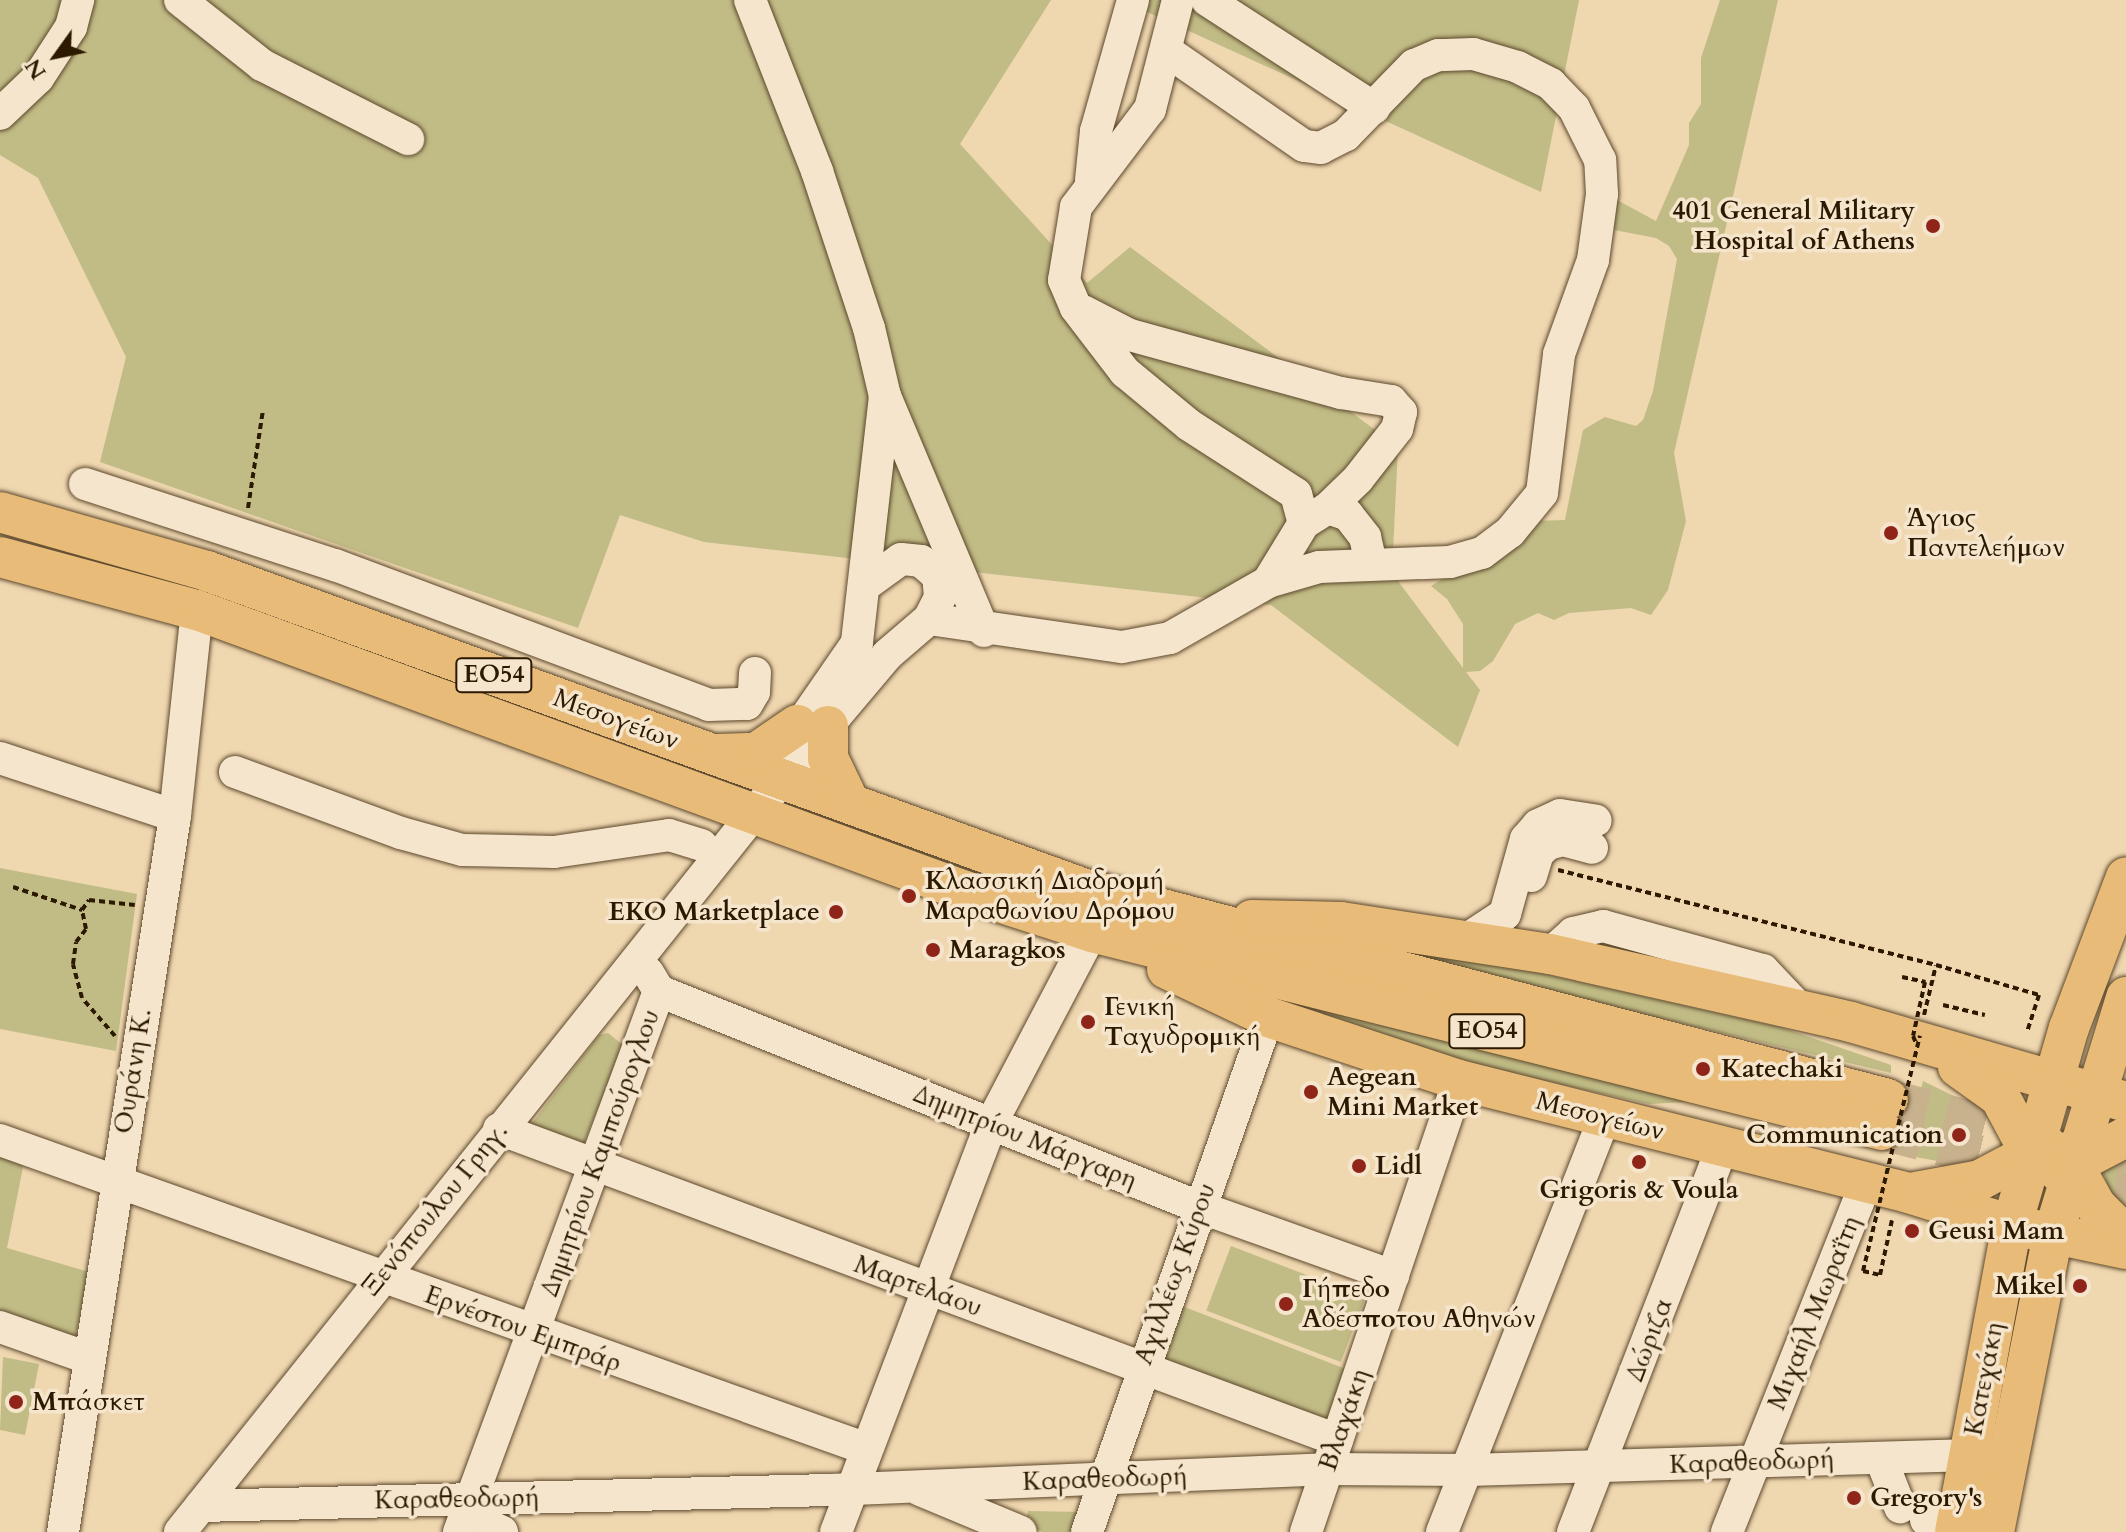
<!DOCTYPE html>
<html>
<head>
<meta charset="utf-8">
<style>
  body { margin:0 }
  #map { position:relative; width:2126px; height:1532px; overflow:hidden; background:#efd7b0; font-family:Cardo,serif }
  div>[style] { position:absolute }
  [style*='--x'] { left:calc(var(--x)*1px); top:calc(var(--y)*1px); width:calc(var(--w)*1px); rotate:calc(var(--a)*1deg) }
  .green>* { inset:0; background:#c1bc86; transform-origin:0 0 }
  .major-tunnel>* { height:40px; margin-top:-20px; transform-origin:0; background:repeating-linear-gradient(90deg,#c8b18d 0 40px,transparent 0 60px) }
  .path>* { height:4px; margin-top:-2px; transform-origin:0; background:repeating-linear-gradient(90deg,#2c1900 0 6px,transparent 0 10px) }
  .roads { filter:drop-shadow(0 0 2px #5d482c) drop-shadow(0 0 2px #5d482c) }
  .minor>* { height:32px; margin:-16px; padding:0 16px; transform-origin:16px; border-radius:16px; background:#f5e5cc }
  .major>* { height:40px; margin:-20px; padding:0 20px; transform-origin:20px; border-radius:20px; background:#e8bc78 }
  .path-bridge>* { height:4px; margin-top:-2px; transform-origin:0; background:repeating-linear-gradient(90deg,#2c1900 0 6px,transparent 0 10px) }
  .dots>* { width:22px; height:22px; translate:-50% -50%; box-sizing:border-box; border:4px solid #f5e5cc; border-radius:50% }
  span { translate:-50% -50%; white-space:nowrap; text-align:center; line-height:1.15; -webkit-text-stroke:7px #f5e5cc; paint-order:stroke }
  .shield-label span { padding:2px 6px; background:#f5e5cc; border:2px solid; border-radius:6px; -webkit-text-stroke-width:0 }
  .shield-label { font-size:24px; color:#2c1900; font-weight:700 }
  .poi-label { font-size:26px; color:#2c1900; font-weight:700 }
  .right { translate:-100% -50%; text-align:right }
  .left { translate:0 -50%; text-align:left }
  .street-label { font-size:26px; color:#2c1900 }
  .north { position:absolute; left:16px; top:16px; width:80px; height:80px; -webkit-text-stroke:6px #f5e5cc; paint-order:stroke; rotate:237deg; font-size:22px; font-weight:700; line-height:32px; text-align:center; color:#2c1900 }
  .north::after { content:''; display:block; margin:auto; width:28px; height:36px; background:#2c1900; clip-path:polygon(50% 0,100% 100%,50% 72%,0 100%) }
</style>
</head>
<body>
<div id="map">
  <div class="green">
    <i style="clip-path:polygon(0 0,1051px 0,960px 144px,1087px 283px,1130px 247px,1398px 447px,1392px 573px,1463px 668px,1463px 624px,1447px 599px,1431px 586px,1534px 521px,1565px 520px,1583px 430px,1605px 417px,1636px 426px,1643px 420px,1653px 391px,1677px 259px,1669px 246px,1656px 238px,1614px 230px,1617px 200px,1656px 221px,1689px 145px,1689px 123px,1701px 104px,1701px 58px,1720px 0,1778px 0,1674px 453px,1686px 521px,1668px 590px,1651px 615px,1631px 608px,1569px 613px,1554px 620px,1538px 613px,1515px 624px,1493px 661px,1480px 671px,1466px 672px,1480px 690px,1458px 747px,1271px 605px,704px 542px,620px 515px,578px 628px,100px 462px,126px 357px,38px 178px,0 155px)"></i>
    <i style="clip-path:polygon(1121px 0,1579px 0,1541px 192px)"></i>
    <i style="clip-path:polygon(0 868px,137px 894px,116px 1051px,0 1029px)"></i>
    <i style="clip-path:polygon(1355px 946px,1456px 954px,1780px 1027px,1891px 1065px,1891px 1073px)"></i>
    <i style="clip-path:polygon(1222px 981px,1709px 1101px,1649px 1104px,1499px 1071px,1333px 1025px)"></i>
    <i style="clip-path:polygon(608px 1033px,623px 1045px,580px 1153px,527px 1130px,599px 1035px)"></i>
    <i style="clip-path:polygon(1923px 1081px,1960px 1099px,1976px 1115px,1963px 1158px,1943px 1162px,1904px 1155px)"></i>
    <i style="clip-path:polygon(0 1148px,25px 1157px,7px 1248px,89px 1272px,75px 1339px,0 1313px)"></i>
    <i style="clip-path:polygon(2126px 1154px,2126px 1208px,2111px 1196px,2103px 1172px)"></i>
    <i style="left:1231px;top:1246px;width:144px;height:69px;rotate:21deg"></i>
    <i style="left:1174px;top:1303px;width:189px;height:59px;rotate:21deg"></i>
    <i style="clip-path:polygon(3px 1357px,39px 1364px,25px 1435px,0 1430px)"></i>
    <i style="clip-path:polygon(1028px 1511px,1083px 1512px,1075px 1532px,1042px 1532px,1026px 1524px)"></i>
  </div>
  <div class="major-tunnel">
    <i style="--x:1888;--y:1099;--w:246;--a:14.8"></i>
    <i style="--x:1882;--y:1130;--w:252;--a:14.7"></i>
  </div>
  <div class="path">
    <i style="--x:248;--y:508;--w:99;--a:-81.3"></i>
    <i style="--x:1558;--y:870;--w:390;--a:14.1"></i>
    <i style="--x:1936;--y:965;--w:107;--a:16.2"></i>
    <i style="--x:2039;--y:995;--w:38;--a:108"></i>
    <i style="--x:13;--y:887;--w:73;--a:18.4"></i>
    <i style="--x:1943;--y:1005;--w:43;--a:13.4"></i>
    <i style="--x:1924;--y:1015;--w:51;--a:-76.5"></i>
    <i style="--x:115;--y:1036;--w:50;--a:-131"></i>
    <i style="--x:82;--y:998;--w:35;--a:-105"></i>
    <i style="--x:73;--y:964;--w:22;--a:-82"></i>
    <i style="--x:76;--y:942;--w:16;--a:-52"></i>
    <i style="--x:86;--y:929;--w:19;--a:-102"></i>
    <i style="--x:82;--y:910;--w:12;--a:-55"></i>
    <i style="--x:89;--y:900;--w:46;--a:6.2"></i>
    <i style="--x:1863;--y:1271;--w:17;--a:13"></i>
    <i style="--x:1880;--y:1275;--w:56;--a:-77.7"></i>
  </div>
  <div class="roads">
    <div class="minor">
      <i style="--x:180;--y:0;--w:105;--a:38.4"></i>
      <i style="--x:262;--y:65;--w:164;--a:26.9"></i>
      <i style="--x:750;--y:0;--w:184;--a:68.6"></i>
      <i style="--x:817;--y:171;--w:165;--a:71.7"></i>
      <i style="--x:869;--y:328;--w:70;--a:76.8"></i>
      <i style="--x:885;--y:396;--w:249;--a:96.5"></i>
      <i style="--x:857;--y:643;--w:123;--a:124.7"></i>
      <i style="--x:1178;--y:0;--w:113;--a:104.4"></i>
      <i style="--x:1150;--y:109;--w:123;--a:127.1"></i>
      <i style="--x:1076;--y:207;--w:74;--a:99.3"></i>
      <i style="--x:1064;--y:280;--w:30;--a:67"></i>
      <i style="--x:1076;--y:308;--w:81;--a:52.6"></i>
      <i style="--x:1125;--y:372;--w:83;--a:39.6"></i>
      <i style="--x:1189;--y:425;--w:127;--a:32.8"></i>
      <i style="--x:1296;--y:494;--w:30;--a:75"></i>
      <i style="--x:1304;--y:523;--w:69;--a:121.4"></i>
      <i style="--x:1207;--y:0;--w:199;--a:32.9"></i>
      <i style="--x:0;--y:114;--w:52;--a:-43.5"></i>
      <i style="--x:38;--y:78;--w:61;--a:-57.1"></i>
      <i style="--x:71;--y:27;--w:28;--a:-75"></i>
      <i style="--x:1091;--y:180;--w:49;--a:-84.2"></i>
      <i style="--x:1096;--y:131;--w:136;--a:-74.2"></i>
      <i style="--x:1083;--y:311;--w:53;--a:27.1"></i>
      <i style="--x:1130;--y:335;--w:219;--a:15.4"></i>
      <i style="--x:1341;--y:393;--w:51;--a:9.1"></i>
      <i style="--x:1391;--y:401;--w:15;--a:48"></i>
      <i style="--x:1401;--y:412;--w:17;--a:103"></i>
      <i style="--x:1397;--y:429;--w:63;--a:128"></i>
      <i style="--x:1358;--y:479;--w:42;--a:136"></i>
      <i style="--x:1328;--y:508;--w:28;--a:148"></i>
      <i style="--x:885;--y:396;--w:255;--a:67.2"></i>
      <i style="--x:85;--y:484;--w:263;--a:18"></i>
      <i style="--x:335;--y:565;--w:399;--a:20.5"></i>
      <i style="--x:709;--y:705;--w:38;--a:-2"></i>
      <i style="--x:747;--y:704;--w:14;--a:-60"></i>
      <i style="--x:754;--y:692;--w:19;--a:-87"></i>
      <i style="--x:1328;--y:508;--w:21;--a:19"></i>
      <i style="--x:1348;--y:515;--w:28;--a:52"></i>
      <i style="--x:1365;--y:537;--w:28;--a:77"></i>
      <i style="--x:929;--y:619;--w:195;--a:8.3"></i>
      <i style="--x:1122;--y:647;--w:49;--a:-10.6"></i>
      <i style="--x:1170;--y:638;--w:113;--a:-29.7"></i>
      <i style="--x:1268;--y:582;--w:53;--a:-16.4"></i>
      <i style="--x:1319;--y:567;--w:131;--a:-2.2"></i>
      <i style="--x:1450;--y:562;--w:33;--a:-16"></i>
      <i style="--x:1482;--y:553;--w:35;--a:-37"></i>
      <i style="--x:1510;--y:532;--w:50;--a:-50.6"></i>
      <i style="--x:1542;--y:493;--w:140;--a:-83"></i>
      <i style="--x:1559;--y:354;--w:100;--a:-70.1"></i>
      <i style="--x:1593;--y:260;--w:67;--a:-82.2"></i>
      <i style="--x:1602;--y:194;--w:34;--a:-93"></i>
      <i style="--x:1600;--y:160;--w:58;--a:-116.6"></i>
      <i style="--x:1574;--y:108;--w:33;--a:-134"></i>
      <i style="--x:1551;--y:84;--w:37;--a:-153"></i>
      <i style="--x:1518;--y:67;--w:47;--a:-163.9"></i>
      <i style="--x:1473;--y:54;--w:35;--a:178"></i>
      <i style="--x:1438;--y:55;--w:26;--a:157"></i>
      <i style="--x:1414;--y:65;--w:98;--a:134.2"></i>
      <i style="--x:1346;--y:135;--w:28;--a:153"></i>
      <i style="--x:1321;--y:148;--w:17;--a:-173"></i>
      <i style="--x:1304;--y:146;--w:165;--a:-145.3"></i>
      <i style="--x:0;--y:758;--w:184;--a:18.3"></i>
      <i style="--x:235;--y:772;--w:177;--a:20.2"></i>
      <i style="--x:401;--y:833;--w:63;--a:15.6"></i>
      <i style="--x:462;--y:850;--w:92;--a:1.2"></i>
      <i style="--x:554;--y:852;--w:116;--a:-8.4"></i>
      <i style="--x:669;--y:835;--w:34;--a:17"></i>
      <i style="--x:1531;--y:876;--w:24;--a:-73"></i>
      <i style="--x:1538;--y:853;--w:13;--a:-42"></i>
      <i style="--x:1548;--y:844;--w:16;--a:-15"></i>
      <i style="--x:1563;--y:840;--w:30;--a:15"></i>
      <i style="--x:1464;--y:941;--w:49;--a:-33.4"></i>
      <i style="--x:1505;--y:914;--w:78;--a:-74.4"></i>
      <i style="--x:1526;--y:839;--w:18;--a:-49"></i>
      <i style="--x:1538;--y:825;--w:24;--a:-24"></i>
      <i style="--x:1560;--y:815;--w:36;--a:9"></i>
      <i style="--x:1550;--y:954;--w:31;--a:-42"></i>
      <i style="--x:1573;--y:933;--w:31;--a:-13"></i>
      <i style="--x:1603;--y:926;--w:166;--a:15.4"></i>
      <i style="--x:1763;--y:970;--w:55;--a:46.5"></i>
      <i style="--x:659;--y:991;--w:582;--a:21.8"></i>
      <i style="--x:1199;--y:1207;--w:206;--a:19.6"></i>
      <i style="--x:499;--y:1129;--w:894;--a:20.36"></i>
      <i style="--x:0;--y:1140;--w:920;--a:19.62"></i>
      <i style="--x:0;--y:1327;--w:93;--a:19.4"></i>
      <i style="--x:1881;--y:1459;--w:52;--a:68.4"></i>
      <i style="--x:920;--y:1490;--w:109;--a:22.6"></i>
      <i style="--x:471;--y:1499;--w:27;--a:63"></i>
      <i style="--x:483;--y:1523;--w:21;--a:25"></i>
      <i style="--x:201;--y:1506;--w:629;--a:-1.46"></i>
      <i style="--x:830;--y:1490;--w:497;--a:-2.4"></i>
      <i style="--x:1327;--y:1469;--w:141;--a:0.4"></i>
      <i style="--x:1468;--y:1470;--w:501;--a:-1.71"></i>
      <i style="--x:1969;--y:1455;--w:24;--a:15"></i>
      <i style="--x:1926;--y:1520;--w:31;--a:22"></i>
      <i style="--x:63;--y:1532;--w:725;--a:-81.11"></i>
      <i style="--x:175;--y:816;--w:207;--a:-83.9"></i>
      <i style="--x:180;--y:1532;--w:921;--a:-51.39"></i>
      <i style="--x:755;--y:812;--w:205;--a:-49.9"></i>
      <i style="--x:887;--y:655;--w:55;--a:-40.6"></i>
      <i style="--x:929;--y:619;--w:25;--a:-63"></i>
      <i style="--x:940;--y:597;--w:21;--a:-95"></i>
      <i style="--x:938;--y:576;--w:23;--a:-139"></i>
      <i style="--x:921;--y:561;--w:20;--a:-174"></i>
      <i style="--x:901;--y:559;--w:46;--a:143.9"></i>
      <i style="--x:459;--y:1532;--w:577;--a:-69.71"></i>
      <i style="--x:659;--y:991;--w:21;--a:-121"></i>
      <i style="--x:836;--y:1532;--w:436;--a:-69.2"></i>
      <i style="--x:991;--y:1124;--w:217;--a:-62.3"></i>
      <i style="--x:1087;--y:1532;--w:546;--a:-70.64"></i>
      <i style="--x:1306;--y:1532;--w:477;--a:-71.3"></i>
      <i style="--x:1442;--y:1532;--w:445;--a:-68.6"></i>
      <i style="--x:1573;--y:1532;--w:414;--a:-68.8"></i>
      <i style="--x:1727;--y:1532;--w:376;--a:-68.3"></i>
    </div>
    <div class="major">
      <i style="--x:0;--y:512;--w:215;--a:15.9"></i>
      <i style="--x:207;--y:571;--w:931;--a:19.91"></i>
      <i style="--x:1082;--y:888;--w:833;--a:14.67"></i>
      <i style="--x:0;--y:557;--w:204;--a:15.1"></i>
      <i style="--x:197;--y:610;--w:818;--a:20.1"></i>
      <i style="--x:965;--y:891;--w:133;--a:17.9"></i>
      <i style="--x:1092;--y:932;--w:814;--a:14.07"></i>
      <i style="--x:828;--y:726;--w:32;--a:90"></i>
      <i style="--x:828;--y:758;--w:51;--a:64.4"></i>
      <i style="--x:719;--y:754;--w:37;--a:-2"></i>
      <i style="--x:756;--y:753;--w:50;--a:-34.3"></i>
      <i style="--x:1252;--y:920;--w:89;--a:1.3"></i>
      <i style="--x:1341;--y:922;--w:211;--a:8.7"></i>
      <i style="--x:1550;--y:954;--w:309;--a:12.7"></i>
      <i style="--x:1851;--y:1022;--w:286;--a:16.2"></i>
      <i style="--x:1167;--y:969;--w:112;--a:25.4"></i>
      <i style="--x:1268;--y:1017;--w:201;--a:18.3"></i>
      <i style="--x:1459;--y:1080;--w:463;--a:14.1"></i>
      <i style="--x:1908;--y:1193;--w:109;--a:17.1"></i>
      <i style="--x:2012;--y:1225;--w:116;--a:11.9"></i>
      <i style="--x:1958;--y:1067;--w:52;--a:35.5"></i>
      <i style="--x:2000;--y:1097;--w:76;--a:61.8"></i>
      <i style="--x:2066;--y:1152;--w:62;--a:60.9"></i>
      <i style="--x:2096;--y:1206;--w:42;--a:45"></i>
      <i style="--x:2059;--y:1172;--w:76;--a:-27.6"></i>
      <i style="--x:1916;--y:1192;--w:65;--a:-10.6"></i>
      <i style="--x:1980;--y:1180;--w:75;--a:-27.9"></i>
      <i style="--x:1955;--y:1532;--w:312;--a:-79.5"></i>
      <i style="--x:2012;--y:1225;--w:205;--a:-73.9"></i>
      <i style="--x:2069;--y:1028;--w:161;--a:-69.3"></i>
      <i style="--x:1994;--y:1532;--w:303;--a:-78.8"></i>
      <i style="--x:2053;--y:1235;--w:249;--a:-72.9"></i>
    </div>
  </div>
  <div class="path-bridge">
    <i style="--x:1902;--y:977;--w:24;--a:12"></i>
    <i style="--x:1925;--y:982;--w:55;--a:102.5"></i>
    <i style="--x:1913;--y:1036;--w:8;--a:67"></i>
    <i style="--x:1863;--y:1271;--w:242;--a:-76.4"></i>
  </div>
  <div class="dots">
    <i style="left:1933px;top:226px;background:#8f2418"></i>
    <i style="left:1891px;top:533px;background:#8f2418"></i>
    <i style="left:909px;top:896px;background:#8f2418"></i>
    <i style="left:836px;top:912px;background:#8f2418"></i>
    <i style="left:933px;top:950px;background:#8f2418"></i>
    <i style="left:1088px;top:1022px;background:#8f2418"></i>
    <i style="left:1703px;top:1069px;background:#8f2418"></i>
    <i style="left:1311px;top:1092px;background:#8f2418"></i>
    <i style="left:1959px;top:1135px;background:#8f2418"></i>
    <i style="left:1639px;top:1162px;background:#8f2418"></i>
    <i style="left:1359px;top:1166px;background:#8f2418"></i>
    <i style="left:1912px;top:1231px;background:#8f2418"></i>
    <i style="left:2080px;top:1286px;background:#8f2418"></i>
    <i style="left:1286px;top:1304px;background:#8f2418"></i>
    <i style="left:16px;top:1402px;background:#8f2418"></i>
    <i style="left:1854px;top:1498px;background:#8f2418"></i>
  </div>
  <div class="shield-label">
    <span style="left:494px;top:675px">ΕΟ54</span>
    <span style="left:1487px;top:1031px">ΕΟ54</span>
  </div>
  <div class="poi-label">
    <span class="right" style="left:1915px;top:226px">401 General Military<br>Hospital of Athens</span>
    <span class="left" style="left:1907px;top:533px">Άγιος<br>Παντελεήμων</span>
    <span class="left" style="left:925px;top:896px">Κλασσική Διαδρομή<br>Μαραθωνίου Δρόμου</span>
    <span class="right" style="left:820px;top:912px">EKO Marketplace</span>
    <span class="left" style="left:949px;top:950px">Maragkos</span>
    <span class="left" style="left:1104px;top:1022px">Γενική<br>Ταχυδρομική</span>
    <span class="left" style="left:1721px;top:1069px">Katechaki</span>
    <span class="left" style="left:1327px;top:1092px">Aegean<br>Mini Market</span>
    <span class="right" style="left:1943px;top:1135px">Communication</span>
    <span class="left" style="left:1375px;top:1166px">Lidl</span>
    <span style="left:1639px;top:1190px">Grigoris &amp; Voula</span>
    <span class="left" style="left:1928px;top:1231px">Geusi Mam</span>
    <span class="right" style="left:2064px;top:1286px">Mikel</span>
    <span class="left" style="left:1302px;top:1304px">Γήπεδο<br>Αδέσποτου Αθηνών</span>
    <span class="left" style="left:32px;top:1402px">Μπάσκετ</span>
    <span class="left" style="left:1870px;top:1498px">Gregory's</span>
  </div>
  <div class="street-label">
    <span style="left:616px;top:719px;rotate:20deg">Μεσογείων</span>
    <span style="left:133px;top:1071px;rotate:-81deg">Ουράνη Κ.</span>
    <span style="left:1600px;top:1116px;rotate:14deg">Μεσογείων</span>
    <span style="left:1025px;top:1137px;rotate:22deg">Δημητρίου Μάργαρη</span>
    <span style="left:600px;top:1153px;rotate:-70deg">Δημητρίου Καμπούρογλου</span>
    <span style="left:435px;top:1209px;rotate:-51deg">Ξενόπουλου Γρηγ.</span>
    <span style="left:1175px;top:1274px;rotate:-70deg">Αχιλλέως Κύρου</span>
    <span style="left:918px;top:1286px;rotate:20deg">Μαρτελάου</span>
    <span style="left:1814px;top:1313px;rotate:-68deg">Μιχαήλ Μωραΐτη</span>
    <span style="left:523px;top:1329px;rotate:20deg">Ερνέστου Εμπράρ</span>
    <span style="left:1649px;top:1340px;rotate:-69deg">Δώριζα</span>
    <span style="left:1984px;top:1379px;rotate:-79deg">Κατεχάκη</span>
    <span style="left:1344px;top:1420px;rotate:-71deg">Βλαχάκη</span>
    <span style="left:1752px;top:1462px;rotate:-2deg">Καραθεοδωρή</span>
    <span style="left:1105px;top:1479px;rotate:-2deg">Καραθεοδωρή</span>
    <span style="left:457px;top:1499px;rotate:-1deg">Καραθεοδωρή</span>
  </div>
  <div class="north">N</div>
</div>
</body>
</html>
